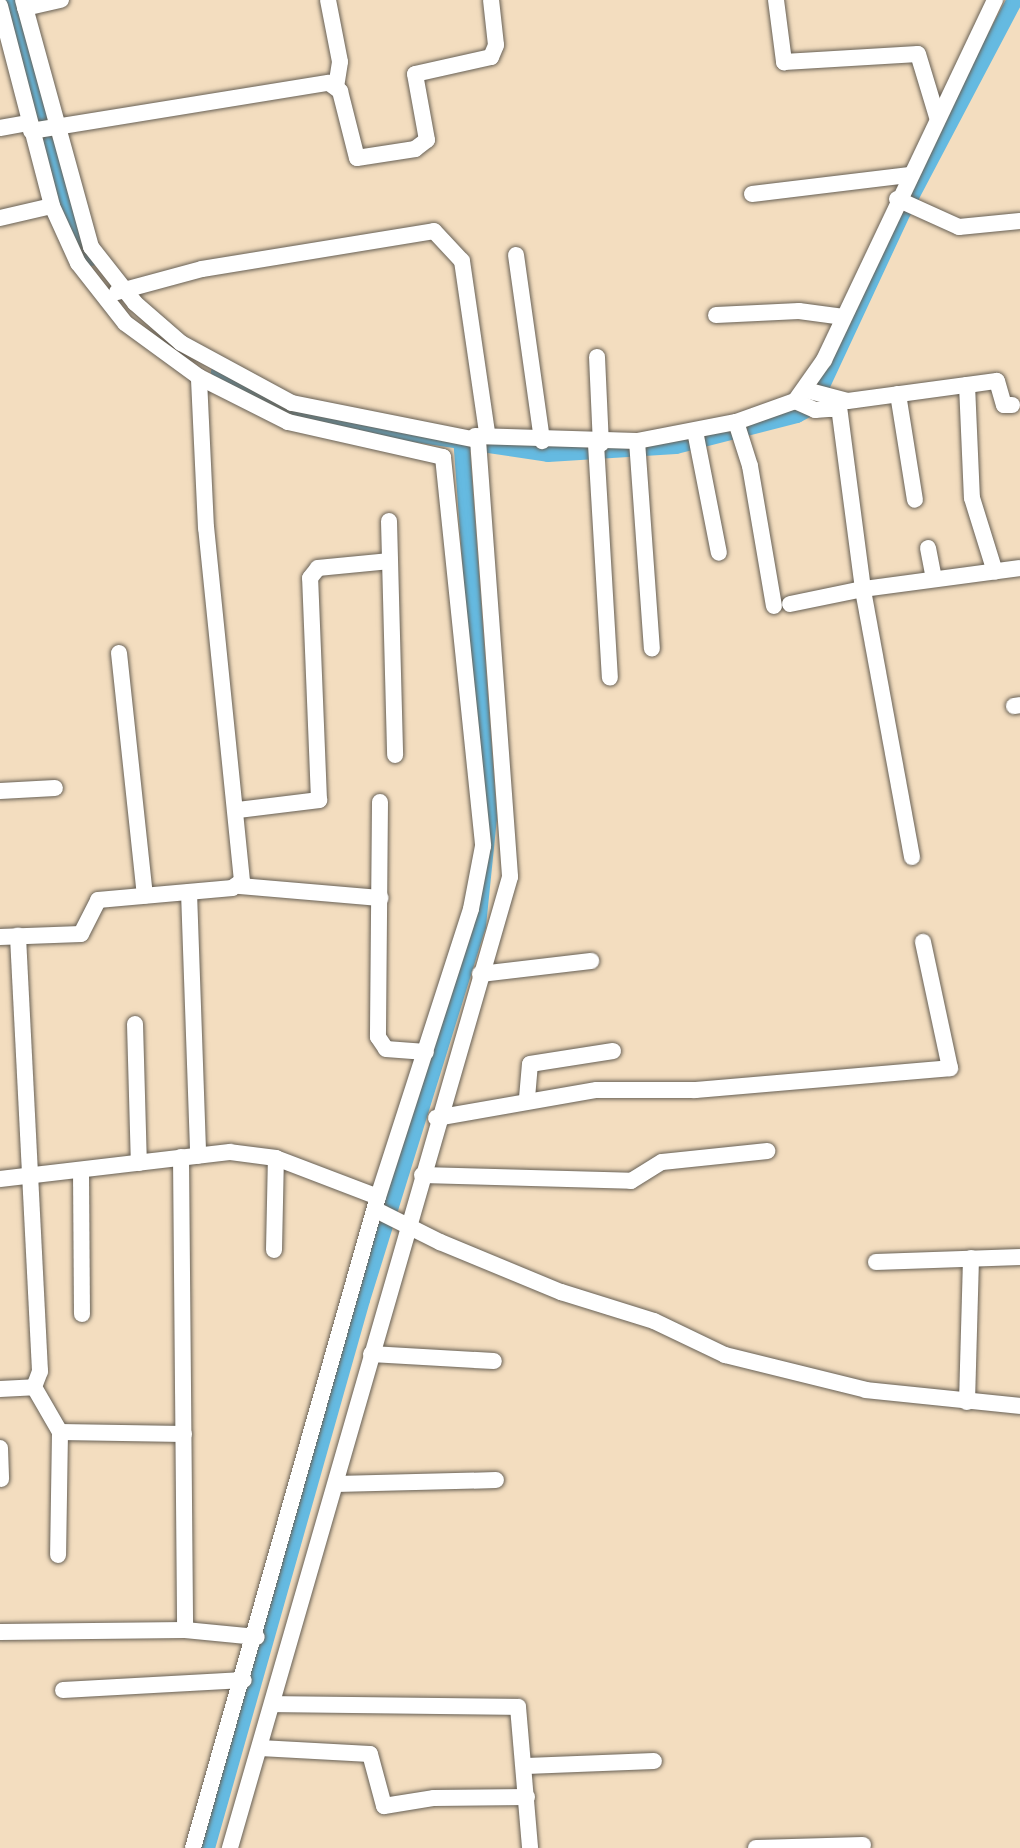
<!DOCTYPE html>
<html>
<head>
<meta charset="utf-8">
<style>
  body { margin:0 }
  #map { position:relative; width:1020px; height:1848px; overflow:hidden; background:#f3ddbf; font-family:"Gochi Hand",sans-serif }
  div>[style] { position:absolute }
  [style*='--x'] { left:calc(var(--x)*1px); top:calc(var(--y)*1px); width:calc(var(--w)*1px); rotate:calc(var(--a)*1deg) }
  .canal>* { height:16px; margin:-8px; padding:0 8px; transform-origin:8px; border-radius:8px; background:#65bae1 }
  .roads { filter:drop-shadow(0 0 2px #676055) drop-shadow(0 0 2px #676055) }
  .street>* { height:16px; margin:-8px; padding:0 8px; transform-origin:8px; border-radius:8px; background:#fff }
  span { translate:-50% -50%; white-space:nowrap; text-align:center; line-height:1.15; -webkit-text-stroke:5px #f7f3e8; paint-order:stroke }
</style>
</head>
<body>
<div id="map">
  <div class="canal">
    <i style="--x:12;--y:0;--w:222;--a:75.4"></i>
    <i style="--x:68;--y:215;--w:49;--a:60.8"></i>
    <i style="--x:219;--y:372;--w:56;--a:29.7"></i>
    <i style="--x:268;--y:400;--w:68;--a:19"></i>
    <i style="--x:332;--y:422;--w:218;--a:8.4"></i>
    <i style="--x:548;--y:454;--w:128;--a:-3.6"></i>
    <i style="--x:676;--y:446;--w:125;--a:-14.4"></i>
    <i style="--x:797;--y:415;--w:17;--a:-28"></i>
    <i style="--x:812;--y:407;--w:215;--a:-65"></i>
    <i style="--x:903;--y:212;--w:240;--a:-62.2"></i>
    <i style="--x:207;--y:1848;--w:569;--a:-74.21"></i>
    <i style="--x:362;--y:1300;--w:392;--a:-72.8"></i>
    <i style="--x:478;--y:926;--w:109;--a:-84.2"></i>
    <i style="--x:489;--y:818;--w:373;--a:-94.2"></i>
  </div>
  <div class="roads">
    <div class="street">
      <i style="--x:23;--y:0;--w:256;--a:74.6"></i>
      <i style="--x:91;--y:247;--w:71;--a:51.8"></i>
      <i style="--x:135;--y:303;--w:61;--a:41"></i>
      <i style="--x:181;--y:343;--w:126;--a:28.4"></i>
      <i style="--x:292;--y:403;--w:190;--a:11.3"></i>
      <i style="--x:478;--y:440;--w:438;--a:85.8"></i>
      <i style="--x:510;--y:877;--w:1011;--a:106.09"></i>
      <i style="--x:328;--y:0;--w:63;--a:79"></i>
      <i style="--x:340;--y:62;--w:24;--a:99"></i>
      <i style="--x:776;--y:0;--w:63;--a:82.6"></i>
      <i style="--x:784;--y:62;--w:134;--a:-3.4"></i>
      <i style="--x:918;--y:54;--w:66;--a:73.2"></i>
      <i style="--x:0;--y:6;--w:207;--a:75.4"></i>
      <i style="--x:52;--y:206;--w:63;--a:65.5"></i>
      <i style="--x:78;--y:263;--w:76;--a:51.9"></i>
      <i style="--x:125;--y:323;--w:92;--a:36.1"></i>
      <i style="--x:199;--y:377;--w:100;--a:26.8"></i>
      <i style="--x:288;--y:422;--w:159;--a:12.7"></i>
      <i style="--x:443;--y:457;--w:391;--a:84.1"></i>
      <i style="--x:483;--y:846;--w:64;--a:100.8"></i>
      <i style="--x:471;--y:909;--w:303;--a:107.9"></i>
      <i style="--x:378;--y:1197;--w:109;--a:-159.1"></i>
      <i style="--x:276;--y:1158;--w:46;--a:-172.6"></i>
      <i style="--x:230;--y:1152;--w:232;--a:173.3"></i>
      <i style="--x:25;--y:8;--w:37;--a:-13"></i>
      <i style="--x:0;--y:128;--w:29;--a:-10"></i>
      <i style="--x:31;--y:131;--w:302;--a:-9.2"></i>
      <i style="--x:329;--y:83;--w:14;--a:36"></i>
      <i style="--x:340;--y:91;--w:69;--a:75.8"></i>
      <i style="--x:357;--y:158;--w:59;--a:-8.8"></i>
      <i style="--x:415;--y:149;--w:15;--a:-37"></i>
      <i style="--x:427;--y:140;--w:67;--a:-100.3"></i>
      <i style="--x:415;--y:74;--w:78;--a:-12.6"></i>
      <i style="--x:491;--y:57;--w:13;--a:-67"></i>
      <i style="--x:496;--y:45;--w:45;--a:-96.3"></i>
      <i style="--x:752;--y:194;--w:159;--a:-6.9"></i>
      <i style="--x:897;--y:199;--w:68;--a:24.3"></i>
      <i style="--x:959;--y:227;--w:61;--a:-5.6"></i>
      <i style="--x:0;--y:218;--w:53;--a:-13"></i>
      <i style="--x:516;--y:255;--w:188;--a:82"></i>
      <i style="--x:117;--y:292;--w:88;--a:-15.1"></i>
      <i style="--x:202;--y:269;--w:235;--a:-9.3"></i>
      <i style="--x:434;--y:231;--w:41;--a:47"></i>
      <i style="--x:462;--y:261;--w:174;--a:81.7"></i>
      <i style="--x:716;--y:315;--w:83;--a:-2.8"></i>
      <i style="--x:799;--y:311;--w:45;--a:7.6"></i>
      <i style="--x:597;--y:357;--w:87;--a:87.4"></i>
      <i style="--x:967;--y:385;--w:30;--a:-8"></i>
      <i style="--x:997;--y:381;--w:25;--a:74"></i>
      <i style="--x:1004;--y:405;--w:8;--a:0"></i>
      <i style="--x:806;--y:390;--w:43;--a:14.7"></i>
      <i style="--x:848;--y:401;--w:120;--a:-7.7"></i>
      <i style="--x:967;--y:385;--w:113;--a:87.5"></i>
      <i style="--x:972;--y:498;--w:77;--a:72.7"></i>
      <i style="--x:898;--y:394;--w:107;--a:80.9"></i>
      <i style="--x:795;--y:401;--w:22;--a:24"></i>
      <i style="--x:815;--y:410;--w:16;--a:-4"></i>
      <i style="--x:831;--y:409;--w:11;--a:-52"></i>
      <i style="--x:736;--y:422;--w:46;--a:72.3"></i>
      <i style="--x:750;--y:466;--w:142;--a:80.3"></i>
      <i style="--x:695;--y:431;--w:124;--a:78.9"></i>
      <i style="--x:475;--y:436;--w:162;--a:1.8"></i>
      <i style="--x:637;--y:441;--w:101;--a:-10.9"></i>
      <i style="--x:736;--y:422;--w:63;--a:-19.6"></i>
      <i style="--x:795;--y:401;--w:50;--a:-54.7"></i>
      <i style="--x:824;--y:360;--w:399;--a:-64.6"></i>
      <i style="--x:637;--y:441;--w:208;--a:85.9"></i>
      <i style="--x:596;--y:444;--w:234;--a:86.6"></i>
      <i style="--x:389;--y:521;--w:234;--a:88.5"></i>
      <i style="--x:928;--y:548;--w:31;--a:79"></i>
      <i style="--x:790;--y:604;--w:75;--a:-11.6"></i>
      <i style="--x:863;--y:589;--w:191;--a:-97.5"></i>
      <i style="--x:119;--y:653;--w:244;--a:83.9"></i>
      <i style="--x:1014;--y:706;--w:6;--a:-9"></i>
      <i style="--x:0;--y:791;--w:55;--a:-3.1"></i>
      <i style="--x:380;--y:802;--w:235;--a:90.5"></i>
      <i style="--x:378;--y:1037;--w:14;--a:56"></i>
      <i style="--x:386;--y:1049;--w:40;--a:4.3"></i>
      <i style="--x:238;--y:810;--w:82;--a:-7"></i>
      <i style="--x:319;--y:800;--w:222;--a:-92.3"></i>
      <i style="--x:310;--y:578;--w:13;--a:-51"></i>
      <i style="--x:318;--y:568;--w:72;--a:-5.6"></i>
      <i style="--x:912;--y:857;--w:272;--a:-100.4"></i>
      <i style="--x:863;--y:589;--w:158;--a:-7.6"></i>
      <i style="--x:239;--y:886;--w:142;--a:4.9"></i>
      <i style="--x:189;--y:892;--w:264;--a:88"></i>
      <i style="--x:0;--y:937;--w:81;--a:-2.1"></i>
      <i style="--x:81;--y:934;--w:38;--a:-63"></i>
      <i style="--x:98;--y:900;--w:135;--a:-5.1"></i>
      <i style="--x:232;--y:888;--w:12;--a:-35"></i>
      <i style="--x:242;--y:881;--w:355;--a:-95.8"></i>
      <i style="--x:206;--y:528;--w:151;--a:-92.7"></i>
      <i style="--x:480;--y:974;--w:112;--a:-6.7"></i>
      <i style="--x:135;--y:1024;--w:139;--a:88.4"></i>
      <i style="--x:527;--y:1098;--w:34;--a:-85"></i>
      <i style="--x:530;--y:1064;--w:84;--a:-8.9"></i>
      <i style="--x:436;--y:1118;--w:163;--a:-9.9"></i>
      <i style="--x:597;--y:1090;--w:98;--a:0"></i>
      <i style="--x:695;--y:1090;--w:256;--a:-4.9"></i>
      <i style="--x:950;--y:1068;--w:129;--a:-102.1"></i>
      <i style="--x:181;--y:1157;--w:473;--a:89.5"></i>
      <i style="--x:81;--y:1173;--w:141;--a:89.6"></i>
      <i style="--x:422;--y:1175;--w:209;--a:1.6"></i>
      <i style="--x:631;--y:1181;--w:36;--a:-32"></i>
      <i style="--x:662;--y:1162;--w:106;--a:-6"></i>
      <i style="--x:376;--y:1210;--w:72;--a:26.6"></i>
      <i style="--x:440;--y:1242;--w:131;--a:22.5"></i>
      <i style="--x:561;--y:1292;--w:97;--a:17.3"></i>
      <i style="--x:654;--y:1321;--w:79;--a:25.6"></i>
      <i style="--x:725;--y:1355;--w:145;--a:13.9"></i>
      <i style="--x:866;--y:1390;--w:155;--a:5.9"></i>
      <i style="--x:274;--y:1250;--w:92;--a:-88.8"></i>
      <i style="--x:876;--y:1262;--w:144;--a:-2"></i>
      <i style="--x:371;--y:1354;--w:123;--a:3.3"></i>
      <i style="--x:34;--y:1387;--w:52;--a:60"></i>
      <i style="--x:60;--y:1432;--w:123;--a:90.9"></i>
      <i style="--x:0;--y:1389;--w:34;--a:-3"></i>
      <i style="--x:34;--y:1387;--w:17;--a:-69"></i>
      <i style="--x:40;--y:1371;--w:436;--a:-92.9"></i>
      <i style="--x:967;--y:1402;--w:144;--a:-88.4"></i>
      <i style="--x:60;--y:1432;--w:124;--a:0.9"></i>
      <i style="--x:0;--y:1448;--w:31;--a:88"></i>
      <i style="--x:336;--y:1484;--w:160;--a:-1.4"></i>
      <i style="--x:0;--y:1632;--w:185;--a:-0.6"></i>
      <i style="--x:185;--y:1630;--w:72;--a:5.6"></i>
      <i style="--x:63;--y:1690;--w:181;--a:-3.2"></i>
      <i style="--x:273;--y:1704;--w:245;--a:0.7"></i>
      <i style="--x:518;--y:1707;--w:142;--a:85.1"></i>
      <i style="--x:260;--y:1748;--w:110;--a:3.1"></i>
      <i style="--x:370;--y:1754;--w:54;--a:74.9"></i>
      <i style="--x:384;--y:1806;--w:51;--a:-9.1"></i>
      <i style="--x:434;--y:1798;--w:93;--a:-0.6"></i>
      <i style="--x:526;--y:1766;--w:128;--a:-2.2"></i>
      <i style="--x:193;--y:1848;--w:674;--a:-74.15"></i>
      <i style="--x:756;--y:1848;--w:107;--a:-1.6"></i>
    </div>
  </div>
</div>
</body>
</html>
